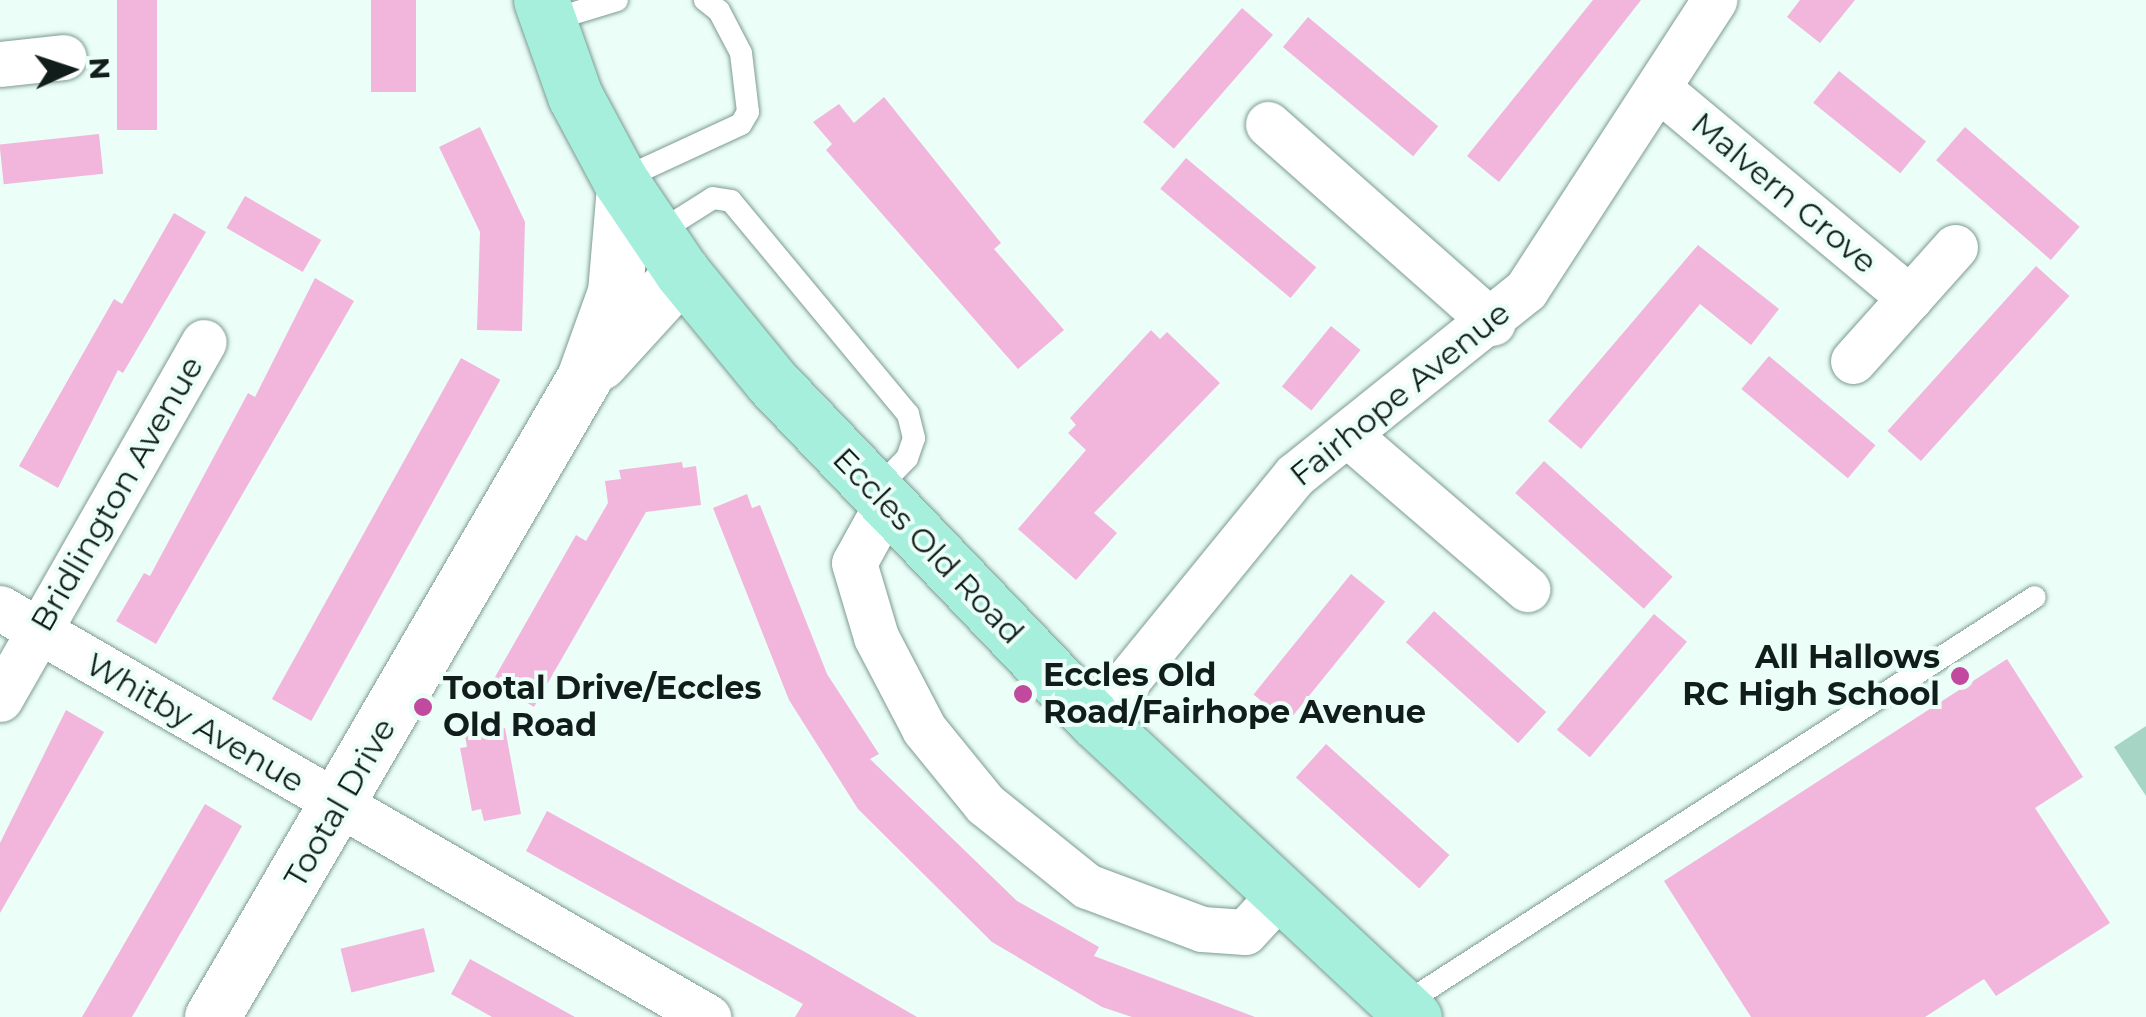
<!DOCTYPE html>
<html>
<head>
<meta charset="utf-8">
<style>
  body { margin:0 }
  #map { position:relative; width:2146px; height:1017px; overflow:hidden; background:#ebfef8; font-family:Montserrat,sans-serif }
  div>[style] { position:absolute }
  [style*='--x'] { left:calc(var(--x)*1px); top:calc(var(--y)*1px); width:calc(var(--w)*1px); rotate:calc(var(--a)*1deg) }
  .green>* { inset:0; background:#a6d4c5 }
  .building>* { inset:0; background:#f2b6dc; transform-origin:0 0 }
  .roads { filter:drop-shadow(0 0 2px #7c9b91) drop-shadow(0 0 2px #7c9b91) }
  .service>* { height:22px; margin:-11px; padding:0 11px; transform-origin:11px; border-radius:11px; background:#fff }
  .minor>* { height:45px; margin:-22.5px; padding:0 22.5px; transform-origin:22.5px; border-radius:22.5px; background:#fff }
  .tertiary>* { height:55px; margin:-27.5px; padding:0 27.5px; transform-origin:27.5px; border-radius:27.5px; background:#fff }
  .primary>* { height:55px; margin:-27.5px; padding:0 27.5px; transform-origin:27.5px; border-radius:27.5px; background:#a5efdc }
  .dots>* { width:28px; height:28px; translate:-50% -50%; box-sizing:border-box; border:5px solid #ebfef8; border-radius:50% }
  span { translate:-50% -50%; white-space:nowrap; text-align:center; line-height:1.15; -webkit-text-stroke:8px #ebfef8; paint-order:stroke }
  .street-label { font-size:32px; color:#111d1a }
  .poi-label { font-size:32px; color:#111d1a; font-weight:700 }
  .right { translate:-100% -50%; text-align:right }
  .left { translate:0 -50%; text-align:left }
  .north { position:absolute; left:20px; top:20px; width:100px; height:100px; -webkit-text-stroke:8px #ebfef8; paint-order:stroke; rotate:87deg; font-size:28px; font-weight:700; line-height:40px; text-align:center; color:#111d1a }
  .north::after { content:''; display:block; margin:auto; width:35px; height:45px; background:#111d1a; clip-path:polygon(50% 0,100% 100%,50% 72%,0 100%) }
</style>
</head>
<body>
<div id="map">
  <div class="green">
    <i style="clip-path:polygon(2146px 726px,2146px 796px,2114px 747px)"></i>
  </div>
  <div class="building">
    <i style="left:117px;top:0;width:40px;height:130px"></i>
    <i style="left:371px;top:0;width:45px;height:92px"></i>
    <i style="clip-path:polygon(1593px 0,1641px 0,1499px 182px,1467px 156px)"></i>
    <i style="clip-path:polygon(1800px 0,1855px 0,1820px 43px,1787px 17px)"></i>
    <i style="left:1242px;top:8px;width:41px;height:151px;rotate:41deg"></i>
    <i style="left:1308px;top:17px;width:170px;height:39px;rotate:40deg"></i>
    <i style="left:1839px;top:71px;width:112px;height:41px;rotate:39deg"></i>
    <i style="clip-path:polygon(884px 97px,1001px 243px,994px 249px,1064px 330px,1018px 369px,826px 150px,832px 144px,813px 122px,839px 104px,854px 123px)"></i>
    <i style="clip-path:polygon(480px 127px,525px 222px,522px 331px,477px 330px,480px 232px,439px 147px)"></i>
    <i style="left:1965px;top:127px;width:152px;height:44px;rotate:41deg"></i>
    <i style="left:99px;top:134px;width:40px;height:100px;rotate:84deg"></i>
    <i style="left:1186px;top:158px;width:170px;height:40px;rotate:40deg"></i>
    <i style="left:245px;top:196px;width:88px;height:37px;rotate:30deg"></i>
    <i style="clip-path:polygon(174px 213px,206px 232px,123px 373px,118px 370px,58px 488px,19px 466px,114px 299px,122px 304px)"></i>
    <i style="clip-path:polygon(1698px 245px,1779px 309px,1751px 345px,1700px 304px,1581px 449px,1548px 421px)"></i>
    <i style="left:2036px;top:266px;width:45px;height:222px;rotate:42deg"></i>
    <i style="clip-path:polygon(315px 278px,354px 301px,156px 644px,116px 621px,144px 573px,150px 576px,248px 393px,255px 397px)"></i>
    <i style="left:1331px;top:326px;width:38px;height:78px;rotate:39deg"></i>
    <i style="clip-path:polygon(1151px 330px,1160px 339px,1167px 332px,1220px 383px,1094px 513px,1117px 533px,1076px 580px,1018px 529px,1086px 450px,1068px 433px,1076px 425px,1070px 418px)"></i>
    <i style="left:1769px;top:356px;width:139px;height:43px;rotate:40deg"></i>
    <i style="left:461px;top:358px;width:45px;height:390px;rotate:29deg"></i>
    <i style="left:1544px;top:461px;width:173px;height:43px;rotate:42deg"></i>
    <i style="clip-path:polygon(682px 462px,683px 468px,696px 466px,701px 505px,646px 512px,534px 707px,499px 686px,495px 677px,576px 535px,586px 541px,608px 503px,605px 481px,621px 479px,619px 470px)"></i>
    <i style="clip-path:polygon(747px 494px,752px 508px,760px 505px,827px 674px,879px 754px,870px 759px,1017px 901px,1099px 947px,1094px 956px,1255px 1017px,1132px 1017px,1102px 1007px,992px 942px,858px 809px,789px 700px,713px 508px)"></i>
    <i style="left:1351px;top:574px;width:44px;height:155px;rotate:39deg"></i>
    <i style="left:1434px;top:611px;width:151px;height:42px;rotate:42deg"></i>
    <i style="left:1654px;top:614px;width:43px;height:151px;rotate:40deg"></i>
    <i style="clip-path:polygon(2007px 659px,2083px 777px,2035px 808px,2110px 923px,1996px 996px,1984px 979px,1925px 1017px,1751px 1017px,1664px 881px)"></i>
    <i style="clip-path:polygon(66px 710px,104px 732px,0 913px,0 843px)"></i>
    <i style="clip-path:polygon(505px 728px,521px 814px,484px 821px,481px 809px,472px 811px,460px 748px,467px 747px,465px 736px)"></i>
    <i style="left:1326px;top:744px;width:166px;height:45px;rotate:42deg"></i>
    <i style="clip-path:polygon(205px 804px,242px 826px,224px 858px,132px 1017px,82px 1017px)"></i>
    <i style="clip-path:polygon(547px 811px,805px 952px,917px 1017px,795px 1017px,803px 1004px,526px 851px)"></i>
    <i style="left:424px;top:928px;width:45px;height:86px;rotate:76deg"></i>
    <i style="clip-path:polygon(470px 959px,508px 980px,575px 1017px,492px 1017px,451px 994px)"></i>
  </div>
  <div class="roads">
    <div class="service">
      <i style="--x:548;--y:21;--w:72;--a:-16.9"></i>
      <i style="--x:620;--y:180;--w:133;--a:-24.8"></i>
      <i style="--x:741;--y:124;--w:14;--a:-60"></i>
      <i style="--x:748;--y:112;--w:59;--a:-96.8"></i>
      <i style="--x:741;--y:53;--w:47;--a:-117.6"></i>
      <i style="--x:719;--y:11;--w:18;--a:-142"></i>
      <i style="--x:656;--y:234;--w:67;--a:-32.3"></i>
      <i style="--x:713;--y:198;--w:18;--a:9"></i>
      <i style="--x:731;--y:201;--w:277;--a:50.3"></i>
      <i style="--x:908;--y:414;--w:25;--a:76"></i>
      <i style="--x:914;--y:438;--w:21;--a:109"></i>
      <i style="--x:907;--y:458;--w:45;--a:134.1"></i>
      <i style="--x:1401;--y:1006;--w:754;--a:-32.83"></i>
    </div>
    <div class="minor">
      <i style="--x:0;--y:64;--w:64;--a:-6.2"></i>
      <i style="--x:1658;--y:88;--w:328;--a:39.8"></i>
      <i style="--x:1268;--y:124;--w:300;--a:41.5"></i>
      <i style="--x:1853;--y:361;--w:153;--a:-48.2"></i>
      <i style="--x:1347;--y:434;--w:238;--a:40.7"></i>
      <i style="--x:887;--y:503;--w:68;--a:118.8"></i>
      <i style="--x:854;--y:563;--w:77;--a:73.4"></i>
      <i style="--x:876;--y:637;--w:104;--a:62.4"></i>
      <i style="--x:924;--y:729;--w:97;--a:50.9"></i>
      <i style="--x:985;--y:804;--w:131;--a:38.8"></i>
      <i style="--x:1087;--y:886;--w:123;--a:20.5"></i>
      <i style="--x:1202;--y:929;--w:43;--a:4"></i>
      <i style="--x:1245;--y:932;--w:53;--a:-47.3"></i>
      <i style="--x:0;--y:608;--w:818;--a:30.01"></i>
      <i style="--x:0;--y:699;--w:411;--a:-60.3"></i>
      <i style="--x:1095;--y:720;--w:316;--a:-50.8"></i>
      <i style="--x:1295;--y:475;--w:296;--a:-38.7"></i>
      <i style="--x:1526;--y:290;--w:346;--a:-57"></i>
    </div>
    <div class="tertiary">
      <i style="--x:600;--y:362;--w:122;--a:-47.7"></i>
      <i style="--x:212;--y:1017;--w:739;--a:-59.79"></i>
      <i style="--x:584;--y:378;--w:91;--a:-70.2"></i>
      <i style="--x:615;--y:292;--w:106;--a:-85.1"></i>
    </div>
    <div class="primary">
      <i style="--x:541;--y:0;--w:102;--a:70.5"></i>
      <i style="--x:575;--y:96;--w:95;--a:61.8"></i>
      <i style="--x:620;--y:180;--w:111;--a:56"></i>
      <i style="--x:682;--y:272;--w:142;--a:50.7"></i>
      <i style="--x:772;--y:382;--w:468;--a:46.3"></i>
      <i style="--x:1095;--y:720;--w:436;--a:43"></i>
    </div>
  </div>
  <div class="dots">
    <i style="left:1960px;top:676px;background:#c1499e"></i>
    <i style="left:1023px;top:694px;background:#c1499e"></i>
    <i style="left:423px;top:707px;background:#c1499e"></i>
  </div>
  <div class="street-label">
    <span style="left:1784px;top:193px;rotate:40deg">Malvern Grove</span>
    <span style="left:1400px;top:394px;rotate:-39deg">Fairhope Avenue</span>
    <span style="left:117px;top:494px;rotate:-60deg">Bridlington Avenue</span>
    <span style="left:928px;top:546px;rotate:46deg">Eccles Old Road</span>
    <span style="left:195px;top:723px;rotate:30deg">Whitby Avenue</span>
    <span style="left:340px;top:803px;rotate:-60deg">Tootal Drive</span>
  </div>
  <div class="poi-label">
    <span class="right" style="left:1940px;top:676px">All Hallows<br>RC High School</span>
    <span class="left" style="left:1043px;top:694px">Eccles Old<br>Road/Fairhope Avenue</span>
    <span class="left" style="left:443px;top:707px">Tootal Drive/Eccles<br>Old Road</span>
  </div>
  <div class="north">N</div>
</div>
</body>
</html>
